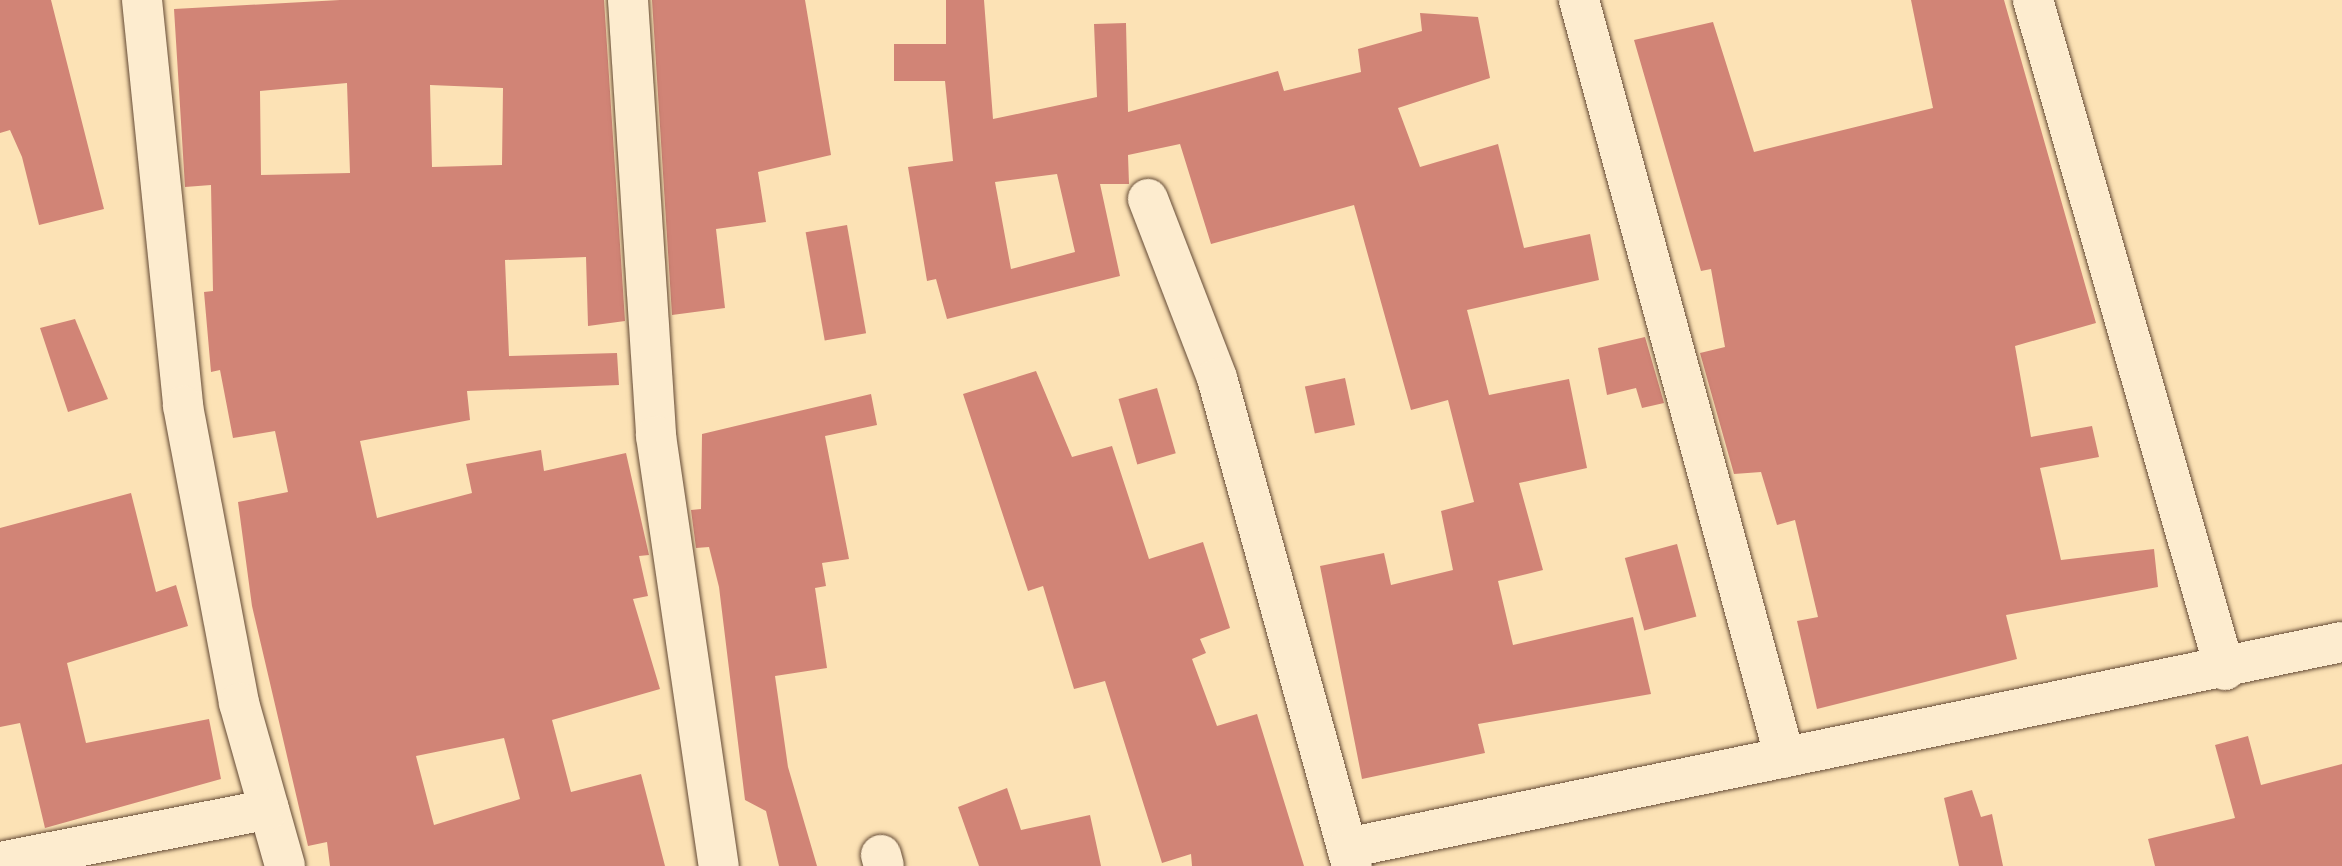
<!DOCTYPE html>
<html>
<head>
<meta charset="utf-8">
<style>
  body { margin:0 }
  #map { position:relative; width:2342px; height:866px; overflow:hidden; background:#fce2b5; font-family:Alegreya,serif }
  div>[style] { position:absolute }
  [style*='--x'] { left:calc(var(--x)*1px); top:calc(var(--y)*1px); width:calc(var(--w)*1px); rotate:calc(var(--a)*1deg) }
  .building>* { inset:0; background:#d18476; transform-origin:0 0 }
  .roads { filter:drop-shadow(0 0 2px #644a35) drop-shadow(0 0 2px #644a35) }
  .street>* { height:40px; margin:-20px; padding:0 20px; transform-origin:20px; border-radius:20px; background:#fdeccf }
  span { translate:-50% -50%; white-space:nowrap; text-align:center; line-height:1.15; -webkit-text-stroke:8px #fdeccf; paint-order:stroke }
</style>
</head>
<body>
<div id="map">
  <div class="building">
    <i style="clip-path:polygon(0 0,51px 0,104px 209px,39px 225px,22px 157px,10px 130px,0 133px)"></i>
    <i style="clip-path:polygon(evenodd,340px 0,604px 0,625px 321px,588px 326px,586px 257px,505px 260px,509px 356px,617px 353px,619px 385px,467px 391px,470px 420px,360px 441px,377px 518px,472px 493px,466px 464px,541px 450px,544px 471px,626px 453px,649px 555px,639px 556px,648px 596px,633px 599px,660px 689px,552px 720px,571px 792px,641px 774px,665px 866px,330px 866px,327px 842px,308px 846px,252px 606px,238px 502px,288px 492px,275px 431px,233px 438px,220px 370px,211px 372px,204px 292px,213px 291px,211px 185px,185px 187px,174px 9px,340px 0,347px 83px,350px 173px,261px 175px,260px 91px,347px 83px,340px 0,430px 85px,503px 88px,502px 165px,432px 167px,430px 85px,340px 0,504px 738px,520px 799px,434px 825px,416px 756px,504px 738px)"></i>
    <i style="clip-path:polygon(652px 0,805px 0,831px 155px,758px 172px,766px 222px,716px 229px,725px 308px,672px 315px)"></i>
    <i style="clip-path:polygon(evenodd,946px 0,984px 0,993px 119px,1097px 97px,1094px 24px,1126px 23px,1128px 112px,1278px 71px,1284px 91px,1361px 72px,1358px 49px,1422px 31px,1420px 13px,1478px 17px,1490px 78px,1398px 108px,1420px 167px,1498px 144px,1524px 248px,1590px 234px,1599px 280px,1467px 310px,1489px 395px,1569px 379px,1587px 468px,1519px 483px,1543px 570px,1498px 581px,1513px 645px,1633px 617px,1651px 694px,1478px 724px,1485px 753px,1362px 779px,1320px 566px,1384px 553px,1391px 585px,1453px 570px,1441px 511px,1474px 502px,1448px 400px,1411px 410px,1354px 205px,1211px 244px,1180px 144px,1128px 155px,1129px 184px,1100px 184px,1120px 276px,947px 319px,936px 279px,927px 281px,908px 167px,953px 161px,945px 81px,894px 81px,894px 44px,946px 44px,946px 0,1057px 174px,1075px 252px,1011px 269px,995px 182px,1057px 174px)"></i>
    <i style="clip-path:polygon(1911px 0,2004px 0,2096px 323px,2015px 346px,2031px 437px,2092px 426px,2099px 457px,2040px 468px,2061px 560px,2154px 549px,2158px 587px,2006px 615px,2017px 659px,1817px 709px,1797px 621px,1818px 617px,1795px 520px,1777px 525px,1761px 472px,1734px 474px,1700px 353px,1725px 347px,1711px 269px,1701px 271px,1634px 40px,1713px 22px,1754px 152px,1933px 108px)"></i>
    <i style="left:847px;top:225px;width:110px;height:42px;rotate:80deg"></i>
    <i style="clip-path:polygon(75px 319px,108px 399px,68px 412px,40px 328px)"></i>
    <i style="clip-path:polygon(1645px 337px,1664px 403px,1642px 408px,1636px 388px,1607px 395px,1598px 348px)"></i>
    <i style="clip-path:polygon(1036px 371px,1072px 457px,1112px 446px,1149px 559px,1203px 542px,1230px 628px,1200px 639px,1206px 653px,1192px 659px,1217px 726px,1257px 714px,1304px 866px,1192px 866px,1191px 854px,1162px 863px,1105px 681px,1074px 689px,1043px 586px,1028px 591px,963px 394px)"></i>
    <i style="left:1345px;top:378px;width:48px;height:41px;rotate:78deg"></i>
    <i style="left:1157px;top:388px;width:68px;height:40px;rotate:74deg"></i>
    <i style="clip-path:polygon(871px 394px,877px 425px,825px 436px,849px 559px,822px 563px,826px 586px,815px 588px,827px 668px,775px 676px,788px 767px,817px 866px,779px 866px,766px 811px,745px 800px,719px 587px,709px 547px,696px 548px,691px 510px,701px 509px,702px 434px)"></i>
    <i style="clip-path:polygon(131px 493px,156px 592px,176px 585px,188px 626px,67px 663px,86px 743px,209px 719px,221px 779px,45px 828px,20px 723px,0 727px,0 528px)"></i>
    <i style="left:1677px;top:544px;width:75px;height:54px;rotate:75deg"></i>
    <i style="clip-path:polygon(2248px 736px,2261px 785px,2342px 764px,2342px 866px,2155px 866px,2148px 839px,2235px 818px,2215px 745px)"></i>
    <i style="clip-path:polygon(1007px 788px,1021px 830px,1090px 815px,1101px 866px,979px 866px,958px 807px)"></i>
    <i style="clip-path:polygon(1972px 790px,1981px 817px,1992px 814px,2003px 866px,1959px 866px,1944px 798px)"></i>
  </div>
  <div class="roads">
    <div class="street">
      <i style="--x:142;--y:0;--w:408;--a:84.2"></i>
      <i style="--x:183;--y:406;--w:302;--a:79.3"></i>
      <i style="--x:239;--y:703;--w:169;--a:74.2"></i>
      <i style="--x:628;--y:0;--w:437;--a:86.3"></i>
      <i style="--x:656;--y:436;--w:435;--a:81.7"></i>
      <i style="--x:1579;--y:0;--w:785;--a:74.8"></i>
      <i style="--x:2033;--y:0;--w:697;--a:74.01"></i>
      <i style="--x:1148;--y:199;--w:192;--a:68.9"></i>
      <i style="--x:1217;--y:378;--w:506;--a:74.54"></i>
      <i style="--x:1347;--y:848;--w:1016;--a:-11.7"></i>
      <i style="--x:881;--y:855;--w:11;--a:75"></i>
      <i style="--x:0;--y:862;--w:274;--a:-11.1"></i>
    </div>
  </div>
</div>
</body>
</html>
